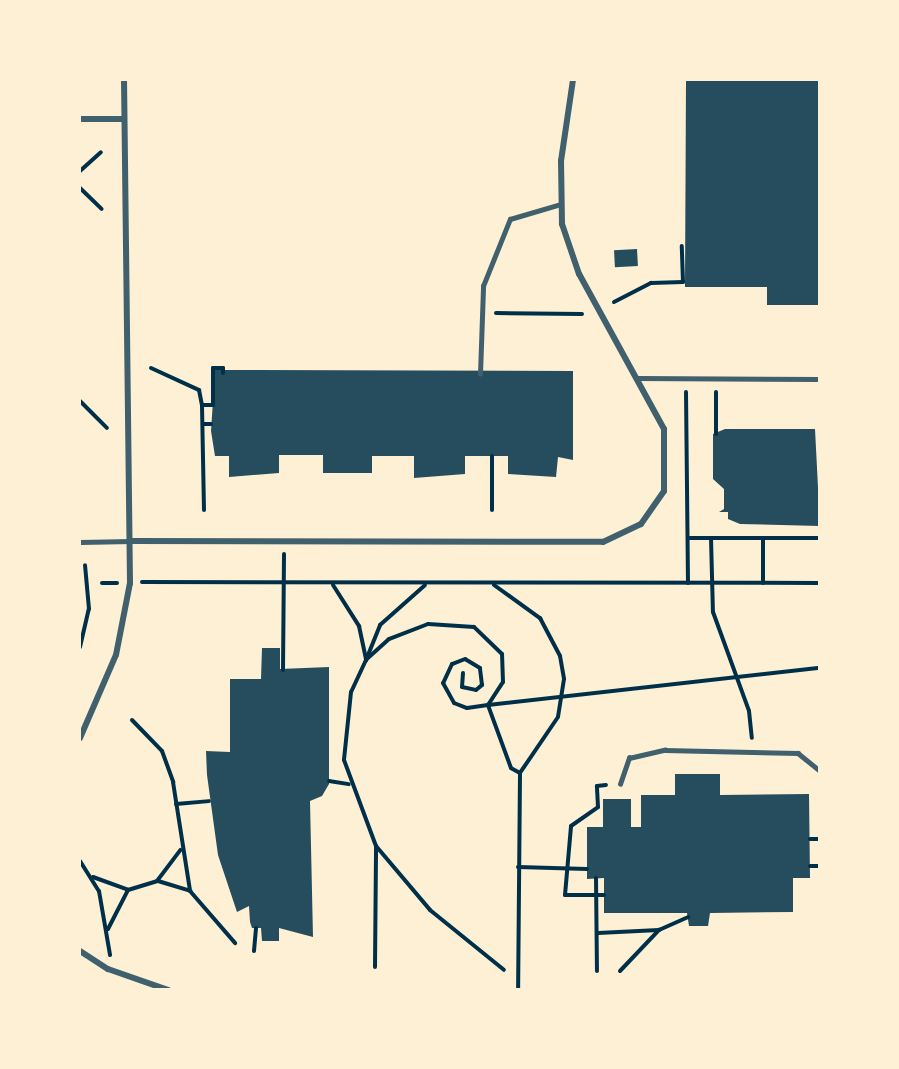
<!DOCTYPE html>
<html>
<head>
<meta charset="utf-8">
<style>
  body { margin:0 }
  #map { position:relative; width:899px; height:1069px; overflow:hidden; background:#fdf0d5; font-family:Spectral,serif }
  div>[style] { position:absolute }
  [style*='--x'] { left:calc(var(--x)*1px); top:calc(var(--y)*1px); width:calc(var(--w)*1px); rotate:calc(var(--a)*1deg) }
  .building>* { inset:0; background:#264d5e; transform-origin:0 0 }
  .path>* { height:4px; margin:-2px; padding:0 2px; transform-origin:2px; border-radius:2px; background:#003049 }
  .service>* { height:4.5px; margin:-2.25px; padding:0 2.25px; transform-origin:2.25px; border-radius:2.25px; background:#3f606c }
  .minor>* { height:6px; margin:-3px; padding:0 3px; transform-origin:3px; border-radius:3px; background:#3f606c }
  span { translate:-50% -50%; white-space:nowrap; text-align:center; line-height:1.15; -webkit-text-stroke:4.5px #fdf0d5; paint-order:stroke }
  .frame { position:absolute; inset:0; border:81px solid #fdf0d5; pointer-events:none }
</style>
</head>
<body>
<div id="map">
  <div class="building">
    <i style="clip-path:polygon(686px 80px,820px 80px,820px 305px,767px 305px,767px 287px,685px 287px)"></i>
    <i style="left:637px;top:249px;width:17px;height:23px;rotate:87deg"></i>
    <i style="clip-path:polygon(215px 370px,573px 371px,573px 460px,558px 457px,556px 477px,508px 474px,508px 456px,465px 456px,465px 474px,414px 478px,414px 456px,372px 456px,372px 473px,323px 473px,323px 455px,279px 455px,279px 473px,229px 477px,229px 456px,215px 456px,211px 431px)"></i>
    <i style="clip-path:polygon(725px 429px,815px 429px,820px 526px,740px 524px,728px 519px,728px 512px,719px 512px,724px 509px,724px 489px,713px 479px,713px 434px)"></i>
    <i style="clip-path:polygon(262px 648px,280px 648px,280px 669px,329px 667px,329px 784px,322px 796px,310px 801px,313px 937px,279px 928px,279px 941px,262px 941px,261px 928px,252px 928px,250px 922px,249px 906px,237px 912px,218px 855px,207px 775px,206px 751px,230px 752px,230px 679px,261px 679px)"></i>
    <i style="clip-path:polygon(675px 774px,720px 774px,720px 795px,809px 794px,810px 878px,793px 878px,793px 912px,710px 913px,708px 926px,689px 926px,687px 913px,604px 913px,604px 878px,587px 879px,587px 827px,603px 827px,603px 799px,631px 799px,631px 827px,641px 827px,641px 795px,675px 795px)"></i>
  </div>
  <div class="path">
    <i style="--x:80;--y:171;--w:28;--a:-42"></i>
    <i style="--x:80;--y:188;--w:30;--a:44"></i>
    <i style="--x:614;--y:302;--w:42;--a:-27.2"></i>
    <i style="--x:651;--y:283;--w:32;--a:-2"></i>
    <i style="--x:683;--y:282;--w:36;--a:-92"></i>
    <i style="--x:496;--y:313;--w:86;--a:0.7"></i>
    <i style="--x:151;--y:368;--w:53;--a:24.6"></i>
    <i style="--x:199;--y:390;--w:15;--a:79"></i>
    <i style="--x:686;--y:392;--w:191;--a:89.4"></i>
    <i style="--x:716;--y:392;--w:42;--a:90"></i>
    <i style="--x:80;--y:401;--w:38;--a:45"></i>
    <i style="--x:203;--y:424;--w:8;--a:0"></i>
    <i style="--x:492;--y:456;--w:54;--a:90"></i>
    <i style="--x:204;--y:510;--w:105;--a:-91.1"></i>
    <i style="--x:202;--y:405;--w:11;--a:0"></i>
    <i style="--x:213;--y:405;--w:37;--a:-90"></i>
    <i style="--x:213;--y:368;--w:10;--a:0"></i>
    <i style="--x:223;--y:368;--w:5;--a:90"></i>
    <i style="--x:688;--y:538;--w:132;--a:0"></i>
    <i style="--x:711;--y:538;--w:74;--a:88.5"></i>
    <i style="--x:713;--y:612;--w:105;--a:70"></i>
    <i style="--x:749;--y:711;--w:27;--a:84"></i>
    <i style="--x:763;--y:539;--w:44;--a:90"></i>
    <i style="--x:142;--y:582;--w:678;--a:0.08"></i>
    <i style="--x:102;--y:583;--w:15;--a:0"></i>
    <i style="--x:333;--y:585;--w:49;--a:57.6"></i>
    <i style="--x:359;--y:626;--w:35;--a:78"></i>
    <i style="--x:366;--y:660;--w:38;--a:-68"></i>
    <i style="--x:380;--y:625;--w:60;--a:-41.6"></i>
    <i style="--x:494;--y:585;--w:57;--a:35.7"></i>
    <i style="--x:540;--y:618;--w:43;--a:62.2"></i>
    <i style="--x:560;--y:656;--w:23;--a:80"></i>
    <i style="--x:564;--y:679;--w:38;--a:99"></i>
    <i style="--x:558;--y:717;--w:68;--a:124.2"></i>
    <i style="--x:520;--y:773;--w:217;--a:90.5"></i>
    <i style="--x:80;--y:647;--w:39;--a:-77"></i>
    <i style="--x:89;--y:609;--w:44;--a:-95.2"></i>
    <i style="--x:283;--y:670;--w:116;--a:-89.5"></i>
    <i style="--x:463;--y:673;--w:14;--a:94"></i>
    <i style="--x:462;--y:687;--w:14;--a:12"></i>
    <i style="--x:476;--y:690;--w:8;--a:-40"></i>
    <i style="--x:482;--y:685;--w:17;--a:-97"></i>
    <i style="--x:480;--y:668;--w:17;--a:-149"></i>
    <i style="--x:465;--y:659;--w:14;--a:159"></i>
    <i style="--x:452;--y:664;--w:21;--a:115"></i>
    <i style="--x:443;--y:683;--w:23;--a:61"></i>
    <i style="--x:454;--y:703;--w:14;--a:21"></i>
    <i style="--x:467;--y:708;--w:21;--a:-8"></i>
    <i style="--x:488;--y:705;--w:27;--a:-57"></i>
    <i style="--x:503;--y:682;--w:28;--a:-92"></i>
    <i style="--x:502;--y:654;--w:39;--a:-136"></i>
    <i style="--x:474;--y:627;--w:46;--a:-176.3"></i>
    <i style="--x:428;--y:624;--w:42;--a:159"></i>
    <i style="--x:389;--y:639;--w:31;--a:138"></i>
    <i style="--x:366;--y:660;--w:35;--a:115"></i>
    <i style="--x:351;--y:692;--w:68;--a:95.9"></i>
    <i style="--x:344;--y:760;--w:92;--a:69.6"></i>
    <i style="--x:376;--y:846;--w:84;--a:49.8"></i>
    <i style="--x:430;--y:910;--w:95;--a:39"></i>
    <i style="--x:132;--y:720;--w:43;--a:45.9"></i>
    <i style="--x:162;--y:751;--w:33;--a:70"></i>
    <i style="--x:173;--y:782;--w:110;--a:81.1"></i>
    <i style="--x:190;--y:891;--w:69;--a:49.1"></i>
    <i style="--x:520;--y:773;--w:10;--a:-151"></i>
    <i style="--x:511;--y:768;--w:67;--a:-110.1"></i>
    <i style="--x:488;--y:705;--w:334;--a:-6.4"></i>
    <i style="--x:329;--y:781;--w:20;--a:9"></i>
    <i style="--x:820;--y:794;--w:57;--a:90"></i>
    <i style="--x:176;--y:804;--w:33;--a:-5"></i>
    <i style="--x:810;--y:839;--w:9;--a:0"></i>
    <i style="--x:80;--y:861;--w:36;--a:58"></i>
    <i style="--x:99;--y:891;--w:65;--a:80.2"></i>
    <i style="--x:810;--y:866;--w:10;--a:0"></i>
    <i style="--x:518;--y:867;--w:69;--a:1.7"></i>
    <i style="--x:93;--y:877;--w:37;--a:20"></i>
    <i style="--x:128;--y:890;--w:30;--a:-17"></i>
    <i style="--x:157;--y:881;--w:39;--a:-53"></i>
    <i style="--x:596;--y:878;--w:93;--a:89.4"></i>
    <i style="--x:158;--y:881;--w:34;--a:17"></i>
    <i style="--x:604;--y:895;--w:39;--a:180"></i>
    <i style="--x:565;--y:895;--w:69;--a:-85"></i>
    <i style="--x:571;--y:826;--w:33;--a:-35"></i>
    <i style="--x:598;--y:807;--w:21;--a:-93"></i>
    <i style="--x:597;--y:786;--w:9;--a:-6"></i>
    <i style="--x:108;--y:929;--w:44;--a:-62.9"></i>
    <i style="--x:598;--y:933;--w:61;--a:-2.8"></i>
    <i style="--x:659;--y:930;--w:32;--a:-24"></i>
    <i style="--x:254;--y:951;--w:23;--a:-85"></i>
    <i style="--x:375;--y:967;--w:121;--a:-89.5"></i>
    <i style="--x:620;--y:971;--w:57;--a:-46.4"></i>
  </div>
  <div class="service">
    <i style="--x:480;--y:374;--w:88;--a:-88"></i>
    <i style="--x:483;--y:286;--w:72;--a:-68.1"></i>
    <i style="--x:510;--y:219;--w:53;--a:-16.4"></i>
    <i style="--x:637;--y:378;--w:183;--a:0.3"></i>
    <i style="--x:80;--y:542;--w:51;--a:-1.1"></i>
    <i style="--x:620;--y:784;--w:28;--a:-71"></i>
    <i style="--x:629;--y:758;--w:37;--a:-13"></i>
    <i style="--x:665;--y:750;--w:133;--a:1.3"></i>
    <i style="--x:798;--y:753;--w:28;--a:39"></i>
  </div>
  <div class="minor">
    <i style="--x:80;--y:119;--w:44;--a:0"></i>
    <i style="--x:131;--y:541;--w:472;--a:0.1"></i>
    <i style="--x:603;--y:542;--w:42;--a:-25.3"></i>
    <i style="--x:641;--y:524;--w:40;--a:-55.1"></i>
    <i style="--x:664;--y:491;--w:62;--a:-90"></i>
    <i style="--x:664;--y:429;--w:177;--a:-118.7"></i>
    <i style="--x:579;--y:274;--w:53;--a:-108.8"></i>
    <i style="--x:562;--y:224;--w:63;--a:-90.9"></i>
    <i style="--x:561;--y:161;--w:82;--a:-81.6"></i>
    <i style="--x:80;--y:738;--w:90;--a:-66.6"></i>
    <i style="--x:116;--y:655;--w:73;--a:-79"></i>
    <i style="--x:130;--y:583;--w:503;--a:-90.68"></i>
    <i style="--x:80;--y:951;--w:33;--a:33"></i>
    <i style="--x:108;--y:969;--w:64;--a:19.3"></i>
  </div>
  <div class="frame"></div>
</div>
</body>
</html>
